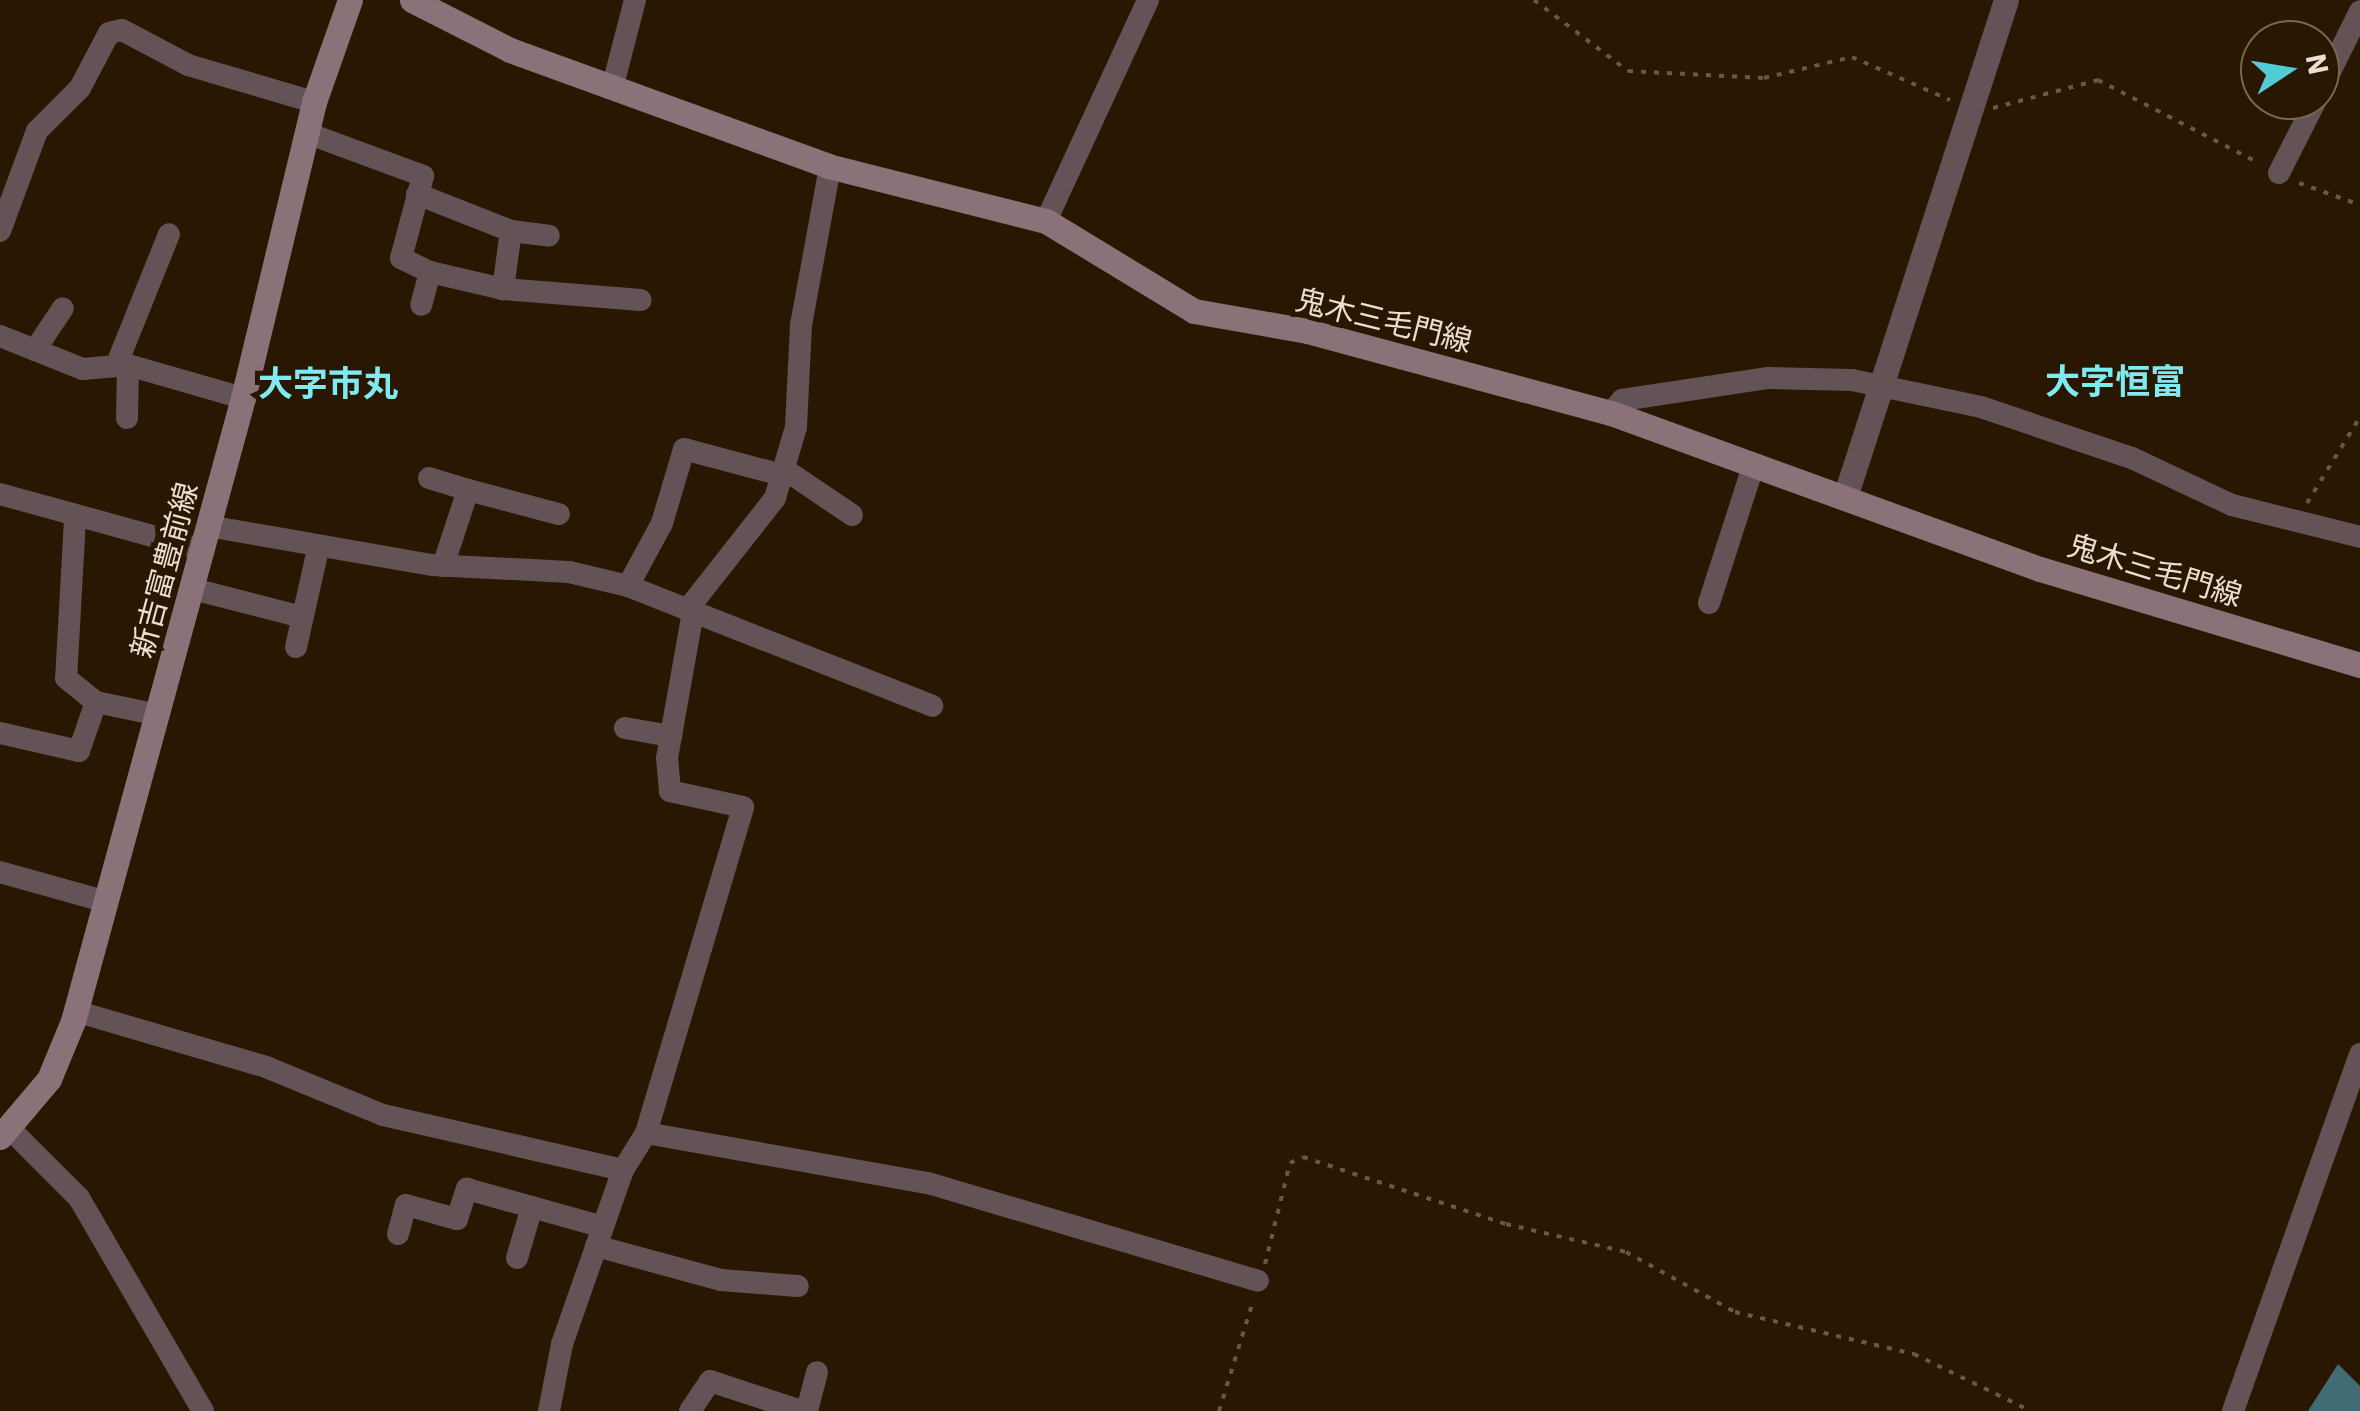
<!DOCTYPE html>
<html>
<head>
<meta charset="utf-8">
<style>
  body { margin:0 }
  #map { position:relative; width:2360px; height:1411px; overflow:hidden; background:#2a1701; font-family:"IBM Plex Sans","Noto Sans JP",sans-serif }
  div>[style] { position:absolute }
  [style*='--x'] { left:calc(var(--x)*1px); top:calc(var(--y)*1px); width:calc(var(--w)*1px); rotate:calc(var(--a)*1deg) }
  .water>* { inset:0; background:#416c76 }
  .path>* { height:4px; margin-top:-2px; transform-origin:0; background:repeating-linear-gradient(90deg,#695844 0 5px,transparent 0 13px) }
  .minor>* { height:22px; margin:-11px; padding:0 11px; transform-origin:11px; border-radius:11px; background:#635256 }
  .tertiary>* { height:25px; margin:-12.5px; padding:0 12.5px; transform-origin:12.5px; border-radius:12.5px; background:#635256 }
  .secondary>* { height:25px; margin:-12.5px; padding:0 12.5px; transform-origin:12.5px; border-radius:12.5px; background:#8b7178 }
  span { translate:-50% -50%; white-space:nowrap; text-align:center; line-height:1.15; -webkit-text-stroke:10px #2a1701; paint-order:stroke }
  .street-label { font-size:30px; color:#ecded0 }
  .quarter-label { font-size:35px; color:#7eeaf1; font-weight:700 }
  .north { position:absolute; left:2240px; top:20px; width:100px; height:100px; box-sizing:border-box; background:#2a1701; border:2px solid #786754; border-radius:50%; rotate:78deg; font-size:28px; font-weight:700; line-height:40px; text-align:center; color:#ecded0 }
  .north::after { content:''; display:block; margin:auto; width:35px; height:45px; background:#51ccd4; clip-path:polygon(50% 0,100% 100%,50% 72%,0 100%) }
</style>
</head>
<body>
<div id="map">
  <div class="water">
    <i style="clip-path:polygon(2338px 1364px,2360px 1386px,2360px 1411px,2308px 1411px)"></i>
  </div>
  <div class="path">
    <i style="--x:1534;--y:0;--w:118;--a:37.1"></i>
    <i style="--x:1628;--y:71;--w:136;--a:2.9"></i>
    <i style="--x:1764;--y:78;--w:90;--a:-13.4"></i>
    <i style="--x:1852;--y:57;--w:107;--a:23.7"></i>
    <i style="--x:1993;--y:108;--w:109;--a:-14.9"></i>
    <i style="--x:2098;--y:80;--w:181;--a:27.3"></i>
    <i style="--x:2299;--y:183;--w:65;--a:19.8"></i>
    <i style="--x:2307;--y:503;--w:101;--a:-58.4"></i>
    <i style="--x:1265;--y:1264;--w:104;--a:-76.1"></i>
    <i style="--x:1290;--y:1163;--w:14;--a:-25"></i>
    <i style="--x:1303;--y:1157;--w:214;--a:18.3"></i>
    <i style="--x:1506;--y:1224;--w:123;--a:13.1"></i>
    <i style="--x:1626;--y:1252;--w:124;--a:28.8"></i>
    <i style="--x:1735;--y:1312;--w:184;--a:13.2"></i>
    <i style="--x:1914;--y:1354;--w:130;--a:26"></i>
    <i style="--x:1219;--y:1411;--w:115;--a:-72.8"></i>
  </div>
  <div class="minor">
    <i style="--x:613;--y:85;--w:88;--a:-75.5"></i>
    <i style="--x:2320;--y:92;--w:90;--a:-63.7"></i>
    <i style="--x:307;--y:133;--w:124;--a:20.3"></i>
    <i style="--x:423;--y:176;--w:85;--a:105"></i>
    <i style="--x:401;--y:258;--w:32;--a:26"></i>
    <i style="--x:430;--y:272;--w:34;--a:105"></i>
    <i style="--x:2279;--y:173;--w:82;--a:-63.1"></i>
    <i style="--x:417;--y:194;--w:101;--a:21.5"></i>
    <i style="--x:511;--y:231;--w:59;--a:97.9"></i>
    <i style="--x:503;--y:289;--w:138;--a:4.6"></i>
    <i style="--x:1046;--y:221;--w:243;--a:-65.2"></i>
    <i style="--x:0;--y:231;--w:107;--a:-69.7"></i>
    <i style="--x:37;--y:131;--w:61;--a:-45"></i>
    <i style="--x:80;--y:88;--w:62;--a:-62.2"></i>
    <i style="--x:109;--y:33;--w:13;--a:-13"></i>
    <i style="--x:122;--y:30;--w:75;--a:27.9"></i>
    <i style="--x:188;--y:65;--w:131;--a:16.4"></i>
    <i style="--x:511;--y:231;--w:38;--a:7"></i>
    <i style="--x:430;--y:272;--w:75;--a:13.1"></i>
    <i style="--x:0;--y:336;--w:89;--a:21.7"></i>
    <i style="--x:83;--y:369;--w:45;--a:-5.1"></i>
    <i style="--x:128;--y:365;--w:120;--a:16"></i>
    <i style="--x:35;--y:350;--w:50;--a:-56.3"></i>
    <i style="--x:116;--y:366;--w:142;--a:-68.1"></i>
    <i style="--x:1611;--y:413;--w:17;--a:-50"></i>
    <i style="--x:1622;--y:400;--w:148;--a:-8.6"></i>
    <i style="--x:1768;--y:378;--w:84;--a:1.4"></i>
    <i style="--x:1852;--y:380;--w:132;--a:11.8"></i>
    <i style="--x:1981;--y:407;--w:159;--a:18.7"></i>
    <i style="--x:2132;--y:458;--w:110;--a:25.2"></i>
    <i style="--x:2232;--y:505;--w:132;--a:14"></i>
    <i style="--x:127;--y:418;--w:53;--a:-88.9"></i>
    <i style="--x:784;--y:469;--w:82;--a:34.1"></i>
    <i style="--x:429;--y:478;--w:41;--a:17.1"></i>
    <i style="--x:0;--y:494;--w:211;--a:15.4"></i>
    <i style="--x:75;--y:519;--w:159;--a:93.2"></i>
    <i style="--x:66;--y:678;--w:38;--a:39"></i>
    <i style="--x:208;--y:526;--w:227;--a:9.9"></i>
    <i style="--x:432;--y:565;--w:137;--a:2.9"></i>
    <i style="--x:569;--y:572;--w:61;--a:13.3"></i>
    <i style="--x:628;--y:586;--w:327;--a:21.5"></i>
    <i style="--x:443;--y:566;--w:80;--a:-71.8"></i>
    <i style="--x:468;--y:490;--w:94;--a:14.8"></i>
    <i style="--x:628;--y:586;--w:72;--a:-61.6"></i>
    <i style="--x:662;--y:523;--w:77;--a:-73.4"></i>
    <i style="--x:684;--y:449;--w:101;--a:14.9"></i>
    <i style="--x:193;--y:589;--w:113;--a:14.4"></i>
    <i style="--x:1709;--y:603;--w:146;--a:-72.1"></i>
    <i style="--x:687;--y:610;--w:142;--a:-51.8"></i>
    <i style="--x:775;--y:498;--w:74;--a:-73.5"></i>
    <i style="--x:796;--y:427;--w:102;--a:-87.2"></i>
    <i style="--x:801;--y:325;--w:161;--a:-79.6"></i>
    <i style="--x:296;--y:647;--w:100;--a:-77.3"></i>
    <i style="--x:625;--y:728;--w:47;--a:9.9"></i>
    <i style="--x:0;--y:733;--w:81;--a:12.8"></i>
    <i style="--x:79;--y:751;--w:52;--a:-70.9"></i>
    <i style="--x:96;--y:702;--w:64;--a:11.7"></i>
    <i style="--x:0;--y:872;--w:108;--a:15.6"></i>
    <i style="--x:75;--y:1011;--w:199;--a:16.3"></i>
    <i style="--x:266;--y:1067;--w:126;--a:22.3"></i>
    <i style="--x:383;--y:1115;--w:246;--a:12.9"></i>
    <i style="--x:623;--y:1170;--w:44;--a:-58.1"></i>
    <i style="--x:646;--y:1133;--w:340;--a:-73.4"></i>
    <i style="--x:743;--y:807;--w:75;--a:-167.6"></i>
    <i style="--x:670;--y:791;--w:33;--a:-95"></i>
    <i style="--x:667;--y:758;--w:148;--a:-79.9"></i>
    <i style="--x:11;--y:1130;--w:96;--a:45"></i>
    <i style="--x:79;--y:1198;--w:246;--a:59.8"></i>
    <i style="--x:646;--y:1133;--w:286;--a:10.1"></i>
    <i style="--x:928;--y:1183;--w:344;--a:16.5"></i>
    <i style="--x:398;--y:1234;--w:30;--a:-75"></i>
    <i style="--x:406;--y:1205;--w:53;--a:15.4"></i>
    <i style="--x:457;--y:1219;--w:32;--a:-72"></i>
    <i style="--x:467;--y:1189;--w:141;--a:15.6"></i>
    <i style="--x:596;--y:1246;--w:130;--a:15.2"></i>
    <i style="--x:721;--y:1280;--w:77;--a:4.5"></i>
    <i style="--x:517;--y:1258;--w:53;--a:-73.6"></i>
    <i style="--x:549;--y:1411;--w:68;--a:-79"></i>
    <i style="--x:562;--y:1344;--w:184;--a:-70.7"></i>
    <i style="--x:690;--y:1411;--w:36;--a:-56"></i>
    <i style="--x:710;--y:1381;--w:96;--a:18.2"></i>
    <i style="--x:807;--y:1411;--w:40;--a:-75.6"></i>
    <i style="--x:2233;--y:1411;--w:379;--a:-70.4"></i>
  </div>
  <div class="tertiary">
    <i style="--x:1845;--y:497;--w:522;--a:-72.05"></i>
  </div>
  <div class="secondary">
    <i style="--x:412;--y:0;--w:110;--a:27"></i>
    <i style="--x:510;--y:50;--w:338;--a:20"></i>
    <i style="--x:828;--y:166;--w:225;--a:14.2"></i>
    <i style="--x:1046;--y:221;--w:173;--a:31.3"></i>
    <i style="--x:1194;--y:311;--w:115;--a:10"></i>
    <i style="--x:1307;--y:331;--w:315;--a:15.1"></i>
    <i style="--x:1611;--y:413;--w:456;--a:20"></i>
    <i style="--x:2040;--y:569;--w:334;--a:16.7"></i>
    <i style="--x:0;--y:1137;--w:76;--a:-49.8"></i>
    <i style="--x:49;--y:1079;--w:63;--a:-67.5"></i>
    <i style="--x:73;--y:1021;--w:646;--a:-74.74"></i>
    <i style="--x:243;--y:398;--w:304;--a:-76.5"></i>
    <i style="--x:314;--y:102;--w:108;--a:-70.6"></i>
  </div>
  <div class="street-label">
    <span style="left:1384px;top:320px;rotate:14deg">鬼木三毛門線</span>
    <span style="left:164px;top:570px;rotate:-75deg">新吉富豊前線</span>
    <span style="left:2155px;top:570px;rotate:17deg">鬼木三毛門線</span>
  </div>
  <div class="quarter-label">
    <span style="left:2115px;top:381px">大字恒富</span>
    <span style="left:328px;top:383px">大字市丸</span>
  </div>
  <div class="north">N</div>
</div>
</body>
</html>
